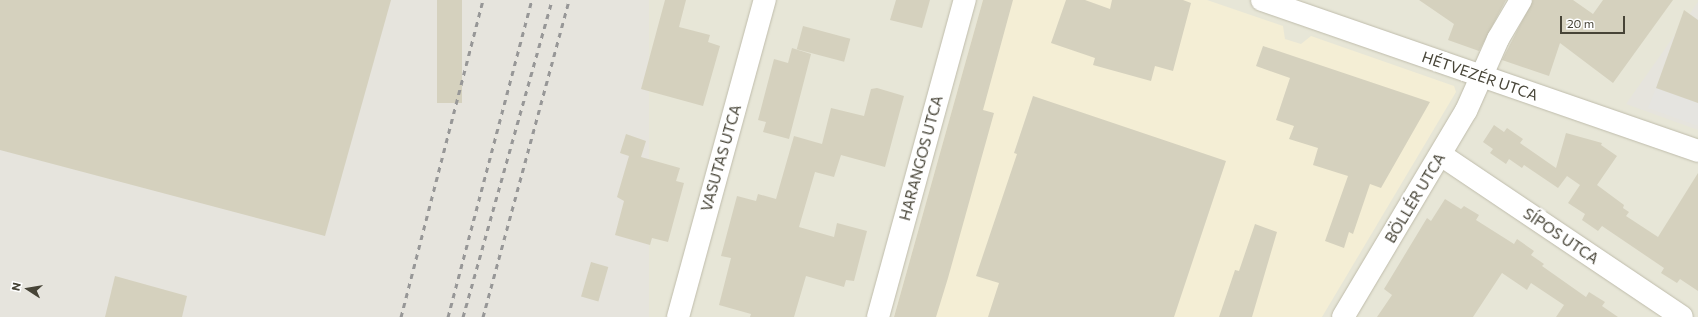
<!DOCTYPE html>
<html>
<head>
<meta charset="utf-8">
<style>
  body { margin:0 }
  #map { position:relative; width:1698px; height:317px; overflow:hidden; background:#f3f3e8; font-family:Commissioner,sans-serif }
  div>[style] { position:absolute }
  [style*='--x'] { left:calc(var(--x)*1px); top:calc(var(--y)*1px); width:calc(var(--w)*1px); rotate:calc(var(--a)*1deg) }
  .residential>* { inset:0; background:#e7e6d7; transform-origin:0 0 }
  .commercial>* { inset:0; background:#f4eed5 }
  .industrial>* { inset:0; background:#e6e4dd; transform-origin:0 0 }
  .parking>* { inset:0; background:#e5e4e0 }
  .building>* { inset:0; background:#d5d1be; transform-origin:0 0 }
  .roads { filter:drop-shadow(0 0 1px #bfbcab) drop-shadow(0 0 1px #bfbcab) }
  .minor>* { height:22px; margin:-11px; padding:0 11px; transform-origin:11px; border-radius:11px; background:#fff }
  .rail>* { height:3px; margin-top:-1.5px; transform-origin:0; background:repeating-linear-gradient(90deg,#979797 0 5px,transparent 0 10px) }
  span { translate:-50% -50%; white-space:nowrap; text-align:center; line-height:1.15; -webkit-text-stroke:4px #fff; paint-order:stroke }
  .street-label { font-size:15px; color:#474437 }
  .north { position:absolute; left:8px; top:269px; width:40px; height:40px; -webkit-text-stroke:3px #fff; paint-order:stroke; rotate:282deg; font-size:11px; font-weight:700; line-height:16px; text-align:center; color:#474437 }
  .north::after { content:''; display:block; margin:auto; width:14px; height:18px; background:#474437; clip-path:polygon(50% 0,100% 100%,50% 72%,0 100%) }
  .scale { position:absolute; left:1560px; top:16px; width:65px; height:18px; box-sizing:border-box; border:2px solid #474437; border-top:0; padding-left:5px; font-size:12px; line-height:14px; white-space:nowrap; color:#474437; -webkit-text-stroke:3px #fff; paint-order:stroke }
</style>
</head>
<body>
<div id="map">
  <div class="residential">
    <i style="left:649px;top:0;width:1049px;height:328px"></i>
  </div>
  <div class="commercial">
    <i style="clip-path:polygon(983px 0,1207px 0,1283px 26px,1285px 39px,1301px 44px,1311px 36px,1454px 86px,1456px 92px,1322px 317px,894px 317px)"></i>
  </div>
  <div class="industrial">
    <i style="left:0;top:0;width:649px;height:317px"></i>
    <i style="clip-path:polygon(1698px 2px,1698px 130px,1626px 104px)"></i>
  </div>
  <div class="parking">
    <i style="clip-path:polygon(1656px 88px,1698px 103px,1698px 126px,1648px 108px)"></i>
  </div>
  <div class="building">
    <i style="clip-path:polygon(0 0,391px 0,325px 236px,0 150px)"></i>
    <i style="left:437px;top:0;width:25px;height:103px"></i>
    <i style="clip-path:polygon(665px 0,686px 0,679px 27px,710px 35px,708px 42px,720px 46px,703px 106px,641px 89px)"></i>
    <i style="clip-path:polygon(896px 0,930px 0,922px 28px,890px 20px)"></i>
    <i style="clip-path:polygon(983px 0,1013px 0,983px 110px,994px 113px,948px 278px,936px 317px,894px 317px)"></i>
    <i style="clip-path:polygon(1066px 0,1085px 0,1110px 9px,1112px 0,1183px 0,1191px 3px,1173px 71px,1155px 66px,1151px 81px,1093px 65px,1095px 58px,1051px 43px)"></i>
    <i style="clip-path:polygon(1419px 0,1506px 0,1479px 51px,1448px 40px,1454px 24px)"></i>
    <i style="clip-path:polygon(1533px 0,1573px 0,1593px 14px,1603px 0,1673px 0,1613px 83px,1560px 43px,1549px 76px,1502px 60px)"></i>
    <i style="clip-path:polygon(1684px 10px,1698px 20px,1698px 103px,1656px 88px)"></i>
    <i style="left:803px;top:26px;width:49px;height:24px;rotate:15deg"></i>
    <i style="clip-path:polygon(1263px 46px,1430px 102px,1381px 188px,1370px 184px,1353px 234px,1349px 232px,1344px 248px,1325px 241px,1348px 176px,1313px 165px,1318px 148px,1289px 139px,1294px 126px,1276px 120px,1290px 78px,1256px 66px)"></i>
    <i style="clip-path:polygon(792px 48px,811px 54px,789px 139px,763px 132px,766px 122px,758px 120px,774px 59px,788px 63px)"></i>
    <i style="clip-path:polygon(877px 88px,904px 96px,885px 167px,841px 155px,834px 177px,815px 172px,799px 227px,834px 237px,837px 223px,867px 231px,854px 281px,846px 280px,844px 287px,806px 276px,794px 317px,750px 317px,751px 314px,719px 305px,731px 258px,721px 256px,737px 196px,756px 201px,758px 194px,776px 199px,794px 136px,822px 144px,831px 108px,864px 116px,871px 89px)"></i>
    <i style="clip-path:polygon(1033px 96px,1226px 161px,1174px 317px,988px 317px,999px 283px,976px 276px,1017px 154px,1014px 153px)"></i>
    <i style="clip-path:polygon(1494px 125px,1504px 132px,1507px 128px,1523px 139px,1520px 143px,1556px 168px,1566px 133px,1602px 143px,1601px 145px,1617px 156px,1597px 185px,1624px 205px,1623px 208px,1629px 212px,1626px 216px,1658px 237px,1698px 173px,1698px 291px,1680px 279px,1677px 283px,1661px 273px,1664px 268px,1602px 226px,1598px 231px,1582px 220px,1585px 214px,1568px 203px,1580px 185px,1567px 176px,1558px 188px,1524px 165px,1522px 168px,1509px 159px,1506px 164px,1490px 153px,1493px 149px,1483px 142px)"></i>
    <i style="clip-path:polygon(626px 134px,646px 141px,641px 157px,680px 168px,676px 181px,684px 183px,668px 242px,652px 238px,650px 245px,615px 235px,624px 201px,617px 197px,629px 156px,620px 153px)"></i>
    <i style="clip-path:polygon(1445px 199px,1461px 209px,1464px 206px,1479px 215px,1476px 220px,1514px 244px,1517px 239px,1534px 251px,1531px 255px,1544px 264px,1542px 266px,1586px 297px,1589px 292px,1605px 302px,1602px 306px,1618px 317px,1556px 317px,1564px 305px,1531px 283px,1527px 290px,1502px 273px,1473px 317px,1377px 317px,1392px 295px,1384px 289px,1427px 218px,1431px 221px)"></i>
    <i style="clip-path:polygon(1255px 224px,1277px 232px,1252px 317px,1219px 317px,1235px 270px,1239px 271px)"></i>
    <i style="left:591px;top:262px;width:18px;height:36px;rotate:16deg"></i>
    <i style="clip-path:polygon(115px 276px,187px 296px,182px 317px,105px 317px)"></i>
  </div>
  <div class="roads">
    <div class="minor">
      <i style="--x:1262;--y:0;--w:461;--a:19.1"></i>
      <i style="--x:1441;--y:155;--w:290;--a:33.9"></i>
      <i style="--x:678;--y:317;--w:329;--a:-74.7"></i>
      <i style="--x:878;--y:317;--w:329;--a:-74.7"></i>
      <i style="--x:1343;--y:317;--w:240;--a:-59.2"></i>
      <i style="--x:1466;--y:111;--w:79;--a:-66"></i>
      <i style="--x:1498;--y:39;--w:45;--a:-59.5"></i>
    </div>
  </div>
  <div class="rail">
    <i style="--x:401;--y:317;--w:327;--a:-75.5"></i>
    <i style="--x:448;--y:317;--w:328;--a:-75.2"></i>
    <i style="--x:463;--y:317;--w:329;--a:-74.3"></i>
    <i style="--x:483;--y:317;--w:328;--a:-74.8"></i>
  </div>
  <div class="street-label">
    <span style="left:1480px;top:76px;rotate:19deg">HÉTVEZÉR UTCA</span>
    <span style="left:721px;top:158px;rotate:-74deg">VASUTAS UTCA</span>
    <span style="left:921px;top:158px;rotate:-75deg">HARANGOS UTCA</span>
    <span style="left:1415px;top:198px;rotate:-59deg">BÖLLÉR UTCA</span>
    <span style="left:1561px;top:236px;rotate:34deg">SÍPOS UTCA</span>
  </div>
  <div class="north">N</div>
  <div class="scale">20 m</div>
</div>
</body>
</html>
